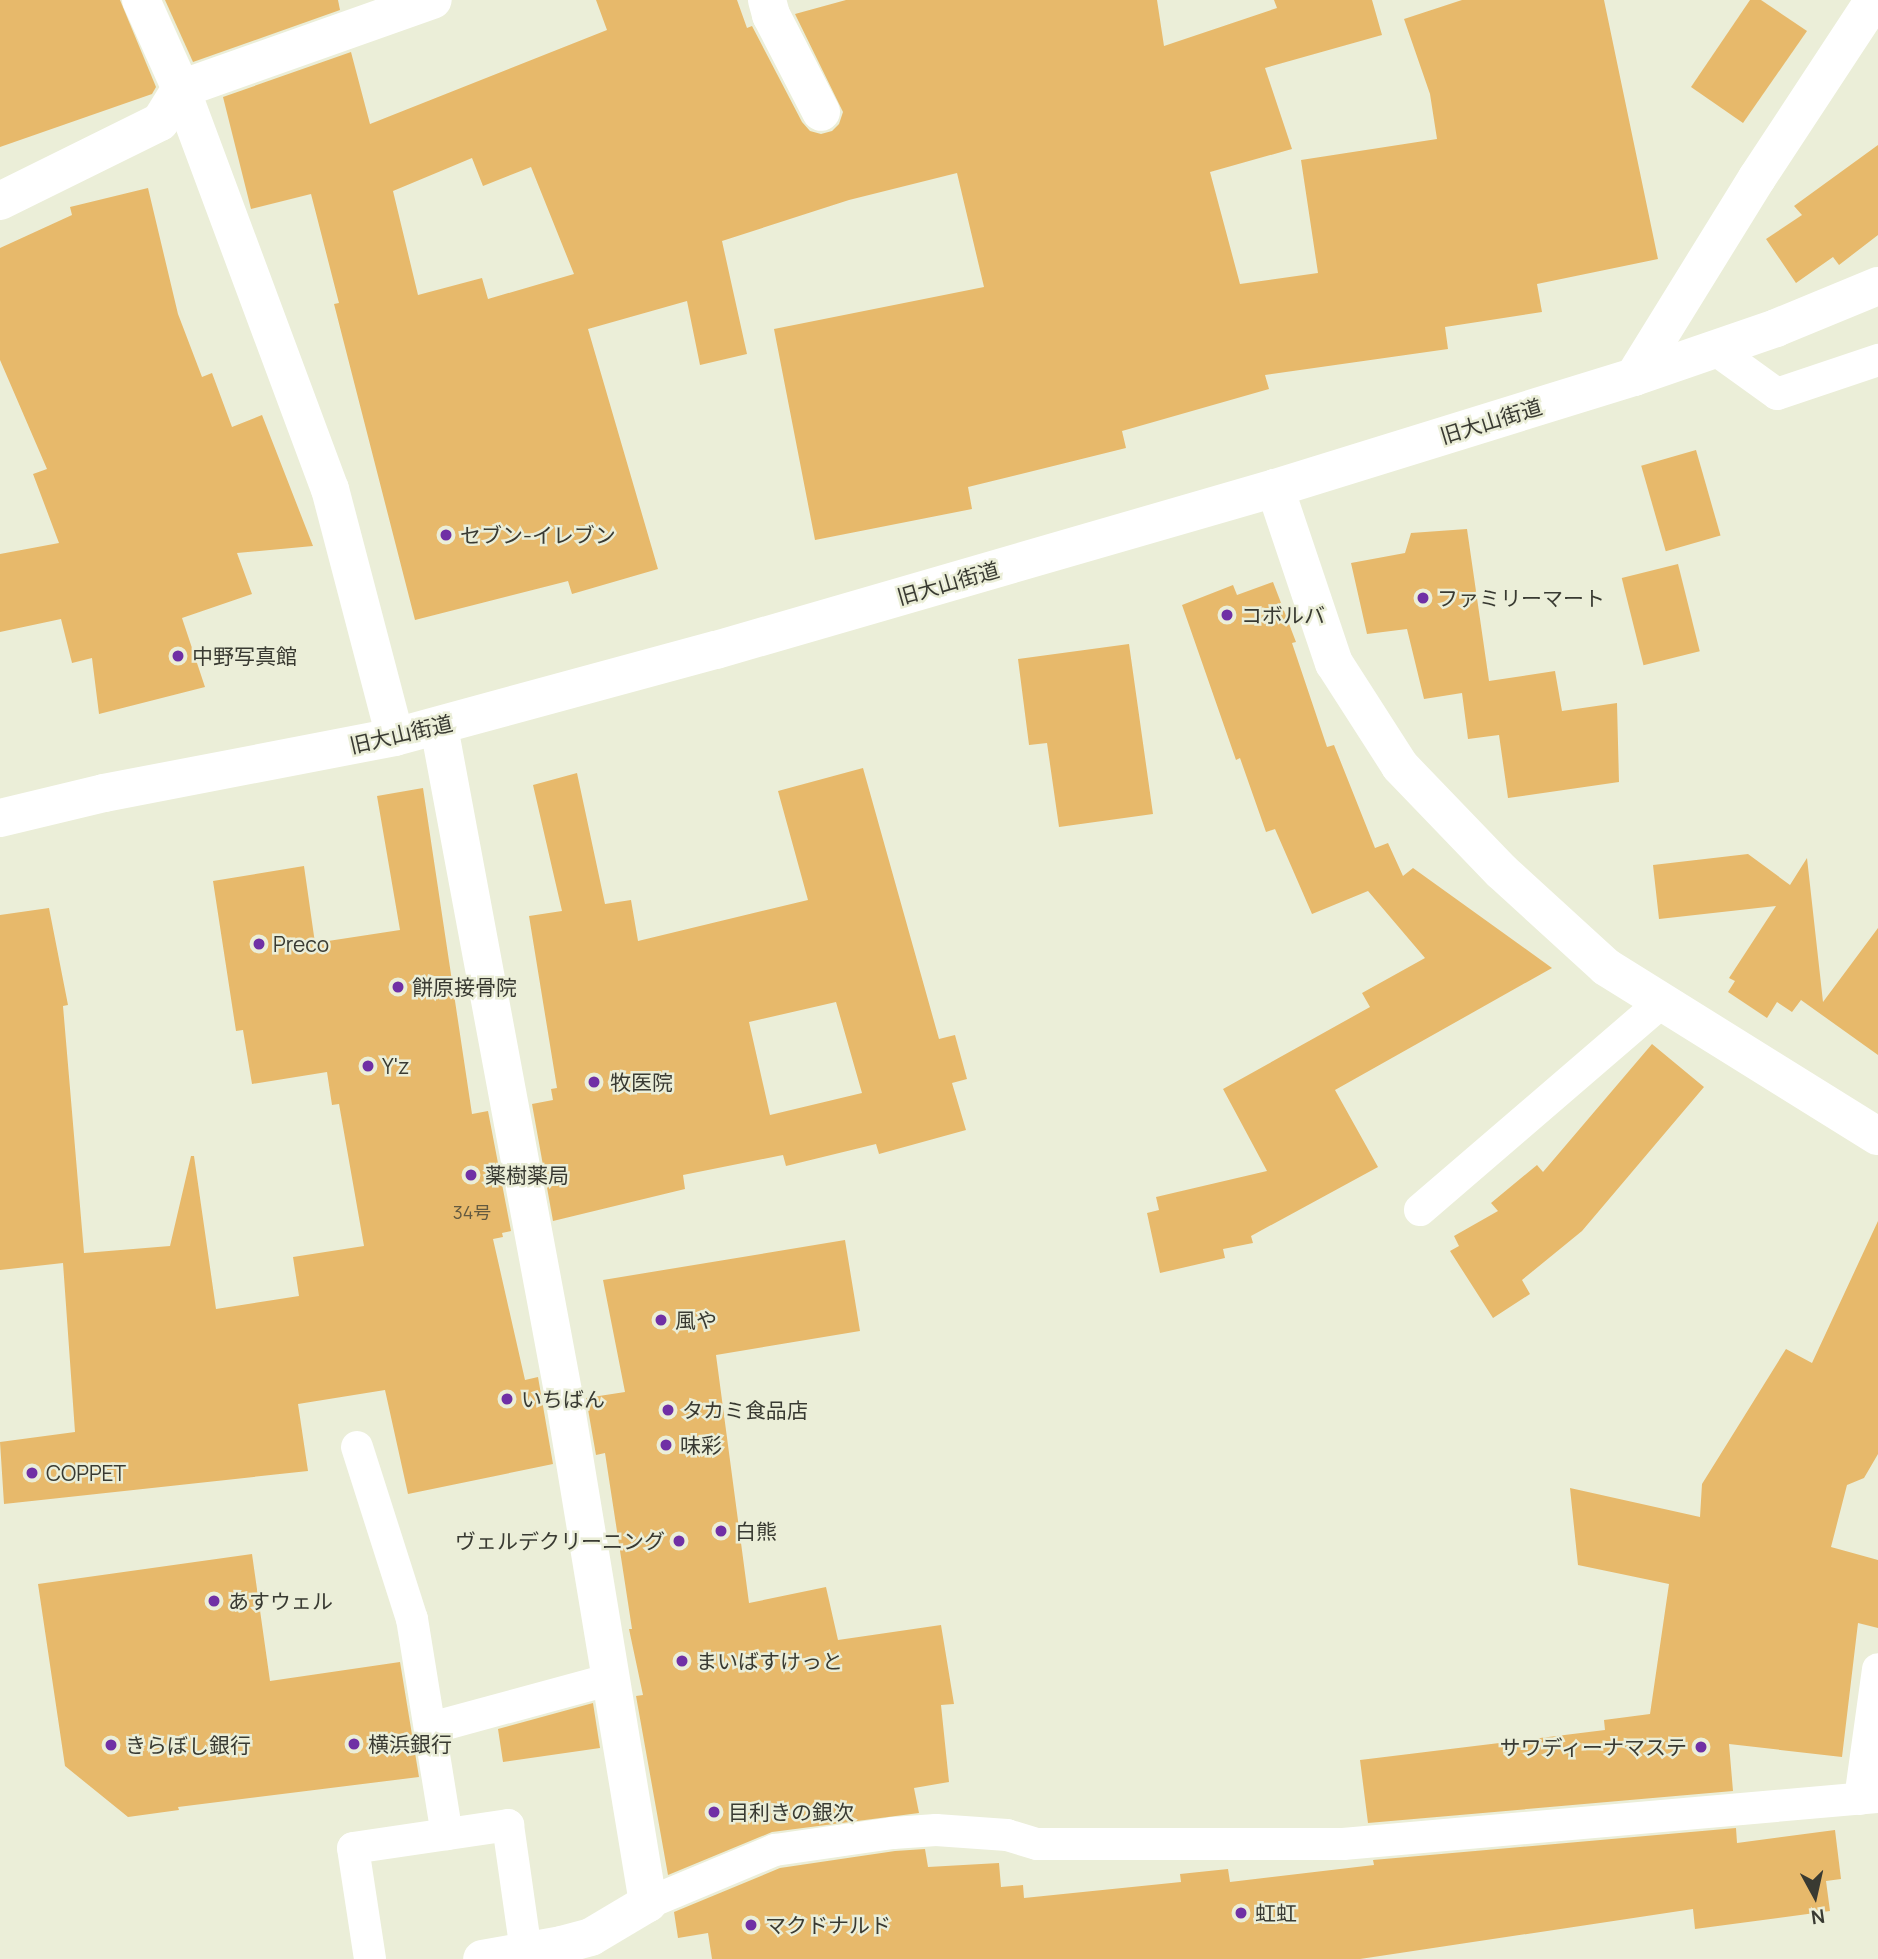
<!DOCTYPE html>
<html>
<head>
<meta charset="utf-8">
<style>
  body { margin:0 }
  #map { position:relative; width:1878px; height:1959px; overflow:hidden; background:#ebeed8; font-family:Manrope,"Noto Sans JP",sans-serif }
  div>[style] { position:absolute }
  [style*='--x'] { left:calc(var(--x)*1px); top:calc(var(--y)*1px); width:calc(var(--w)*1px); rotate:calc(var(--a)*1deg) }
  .building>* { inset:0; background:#e7b96b; transform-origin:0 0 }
  .service>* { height:32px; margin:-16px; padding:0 16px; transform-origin:16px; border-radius:16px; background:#fff }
  .minor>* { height:38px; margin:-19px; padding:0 19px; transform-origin:19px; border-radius:19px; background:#fff }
  .tertiary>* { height:38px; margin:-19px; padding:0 19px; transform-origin:19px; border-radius:19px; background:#fff }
  .dots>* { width:19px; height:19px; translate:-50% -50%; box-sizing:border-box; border:4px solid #ebeed8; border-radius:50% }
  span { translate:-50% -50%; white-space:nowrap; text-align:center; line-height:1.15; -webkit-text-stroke:5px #ebeed8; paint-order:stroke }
  .number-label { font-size:18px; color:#645a40 }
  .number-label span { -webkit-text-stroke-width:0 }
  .street-label { font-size:21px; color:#393a32 }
  .poi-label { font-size:21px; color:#393a32 }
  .left { translate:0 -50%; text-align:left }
  .right { translate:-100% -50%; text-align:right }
  .north { position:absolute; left:1780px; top:1861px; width:70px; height:70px; -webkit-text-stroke:5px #ebeed8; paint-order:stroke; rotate:172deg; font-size:19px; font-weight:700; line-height:28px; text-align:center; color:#393a32 }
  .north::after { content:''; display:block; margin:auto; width:24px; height:32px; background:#393a32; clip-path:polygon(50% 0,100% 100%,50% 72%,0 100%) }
</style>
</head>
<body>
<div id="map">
  <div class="building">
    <i style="clip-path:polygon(0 0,120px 0,156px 87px,152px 94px,0 147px)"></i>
    <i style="clip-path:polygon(165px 0,338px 0,340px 10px,193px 62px)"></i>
    <i style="clip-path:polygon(evenodd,596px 0,737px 0,747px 28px,752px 26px,802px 122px,810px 131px,821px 134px,832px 131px,839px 124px,843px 112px,795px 14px,846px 0,1157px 0,1164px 46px,1277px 8px,1274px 0,1372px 0,1382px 35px,1265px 68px,1292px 149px,1210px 172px,1240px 284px,1318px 273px,1301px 160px,1437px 139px,1430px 94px,1404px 19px,1462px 0,1604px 0,1658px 259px,1537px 284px,1542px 312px,1445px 327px,1448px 349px,1265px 375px,1269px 389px,1122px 431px,1126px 448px,968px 487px,972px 509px,815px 540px,774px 329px,984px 287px,957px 173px,849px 200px,722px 241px,747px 354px,700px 365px,687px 301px,588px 329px,658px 569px,572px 594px,568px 581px,415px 620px,334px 304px,339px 303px,311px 194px,251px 209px,223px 97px,351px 52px,370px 124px,607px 30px,596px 0,472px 158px,483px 186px,531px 167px,574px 274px,488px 299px,482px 278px,418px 295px,393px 191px,472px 158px)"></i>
    <i style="clip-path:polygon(1750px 0,1761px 0,1807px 31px,1743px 123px,1691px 87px)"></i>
    <i style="clip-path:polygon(1878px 145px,1878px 235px,1839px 265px,1833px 257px,1796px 283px,1766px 239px,1802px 215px,1794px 206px)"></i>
    <i style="clip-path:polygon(148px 188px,178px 314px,202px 377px,212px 373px,232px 427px,262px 415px,313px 546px,237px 553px,252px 594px,182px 618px,205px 687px,99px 714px,92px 658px,72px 663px,61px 619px,0 632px,0 554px,59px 543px,33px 474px,47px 469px,0 360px,0 248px,72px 215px,70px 207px)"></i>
    <i style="left:1696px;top:450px;width:89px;height:57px;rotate:74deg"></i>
    <i style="clip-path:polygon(1467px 529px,1489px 681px,1555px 671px,1562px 711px,1617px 703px,1619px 782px,1508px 798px,1499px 735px,1468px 739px,1462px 693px,1424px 699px,1407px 629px,1367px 634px,1351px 563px,1405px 553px,1411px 533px)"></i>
    <i style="left:1678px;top:564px;width:90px;height:58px;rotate:76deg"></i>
    <i style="clip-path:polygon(1273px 582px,1296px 642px,1292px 643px,1327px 747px,1334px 745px,1375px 848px,1388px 843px,1403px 876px,1413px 868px,1552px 968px,1335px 1090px,1378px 1167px,1251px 1236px,1253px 1243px,1223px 1249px,1225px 1258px,1160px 1273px,1147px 1213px,1159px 1210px,1156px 1197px,1267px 1171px,1223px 1089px,1370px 1007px,1362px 993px,1425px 958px,1368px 891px,1312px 914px,1275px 829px,1266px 832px,1240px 758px,1236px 760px,1182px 605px,1233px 585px,1237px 595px)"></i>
    <i style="clip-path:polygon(1129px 644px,1153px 814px,1059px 827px,1047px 743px,1029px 745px,1018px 659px)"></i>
    <i style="clip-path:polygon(evenodd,863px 768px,939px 1039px,955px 1035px,967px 1079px,952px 1083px,966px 1130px,879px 1154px,876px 1144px,786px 1166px,783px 1155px,683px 1175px,685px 1189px,553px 1221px,532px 1104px,553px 1100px,551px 1089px,557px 1088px,529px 916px,562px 911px,533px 785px,577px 773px,605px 904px,631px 900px,638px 941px,808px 900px,778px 791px,863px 768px,836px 1002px,862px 1093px,770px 1115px,749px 1022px,836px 1002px)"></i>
    <i style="clip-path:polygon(423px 788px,472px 1114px,488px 1111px,511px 1231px,502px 1233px,503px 1237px,493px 1239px,525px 1380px,538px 1377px,553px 1464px,408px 1494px,385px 1390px,298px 1404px,308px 1471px,4px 1504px,0 1442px,75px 1432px,63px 1263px,0 1270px,0 915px,49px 908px,68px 1005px,63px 1006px,84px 1253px,170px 1246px,191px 1156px,194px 1156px,216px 1309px,299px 1296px,293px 1257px,364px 1246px,339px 1104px,332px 1105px,327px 1072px,252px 1084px,243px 1030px,236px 1031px,213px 881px,304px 866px,315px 943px,400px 930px,377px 796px)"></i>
    <i style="clip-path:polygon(1748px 854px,1790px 885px,1807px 858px,1823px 1002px,1878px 928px,1878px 1055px,1801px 1000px,1792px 1012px,1777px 1002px,1767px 1018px,1728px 992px,1735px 981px,1729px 978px,1776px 906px,1659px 919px,1653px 865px)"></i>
    <i style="clip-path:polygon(1652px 1044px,1704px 1087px,1582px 1231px,1522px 1280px,1530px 1294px,1493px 1318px,1450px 1251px,1459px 1246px,1454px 1236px,1498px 1211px,1491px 1203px,1537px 1165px,1543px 1172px)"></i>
    <i style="clip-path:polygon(1878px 1221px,1878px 1454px,1864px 1478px,1847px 1485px,1831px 1547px,1878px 1560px,1878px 1628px,1858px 1623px,1842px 1757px,1729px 1744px,1733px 1791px,1368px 1823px,1360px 1760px,1605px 1730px,1604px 1720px,1650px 1714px,1669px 1584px,1578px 1565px,1570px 1488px,1700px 1517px,1702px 1484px,1786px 1349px,1812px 1363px)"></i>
    <i style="clip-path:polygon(845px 1240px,860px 1331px,716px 1355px,749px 1603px,826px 1587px,838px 1640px,941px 1625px,954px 1704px,941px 1705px,949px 1782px,914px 1788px,919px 1813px,772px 1832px,668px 1875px,636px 1696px,643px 1695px,629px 1629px,632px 1629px,605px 1453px,596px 1455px,586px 1398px,625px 1392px,603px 1280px)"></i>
    <i style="clip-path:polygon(252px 1554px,270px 1681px,400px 1662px,419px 1777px,178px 1807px,179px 1810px,128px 1817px,65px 1766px,38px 1584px)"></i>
    <i style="clip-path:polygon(593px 1703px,600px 1748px,503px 1762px,498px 1729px)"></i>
    <i style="clip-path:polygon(1736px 1828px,1737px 1843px,1835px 1830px,1841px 1879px,1826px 1881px,1830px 1911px,1695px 1929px,1693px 1909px,1360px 1959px,712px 1959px,708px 1933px,678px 1938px,674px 1912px,780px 1868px,895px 1851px,925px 1849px,928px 1867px,999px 1863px,1001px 1887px,1023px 1885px,1024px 1898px,1181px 1882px,1180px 1874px,1228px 1869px,1230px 1882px,1374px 1865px,1373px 1860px)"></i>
  </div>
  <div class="service">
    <i style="--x:1716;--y:350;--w:75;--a:35.8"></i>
    <i style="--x:1777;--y:394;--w:107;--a:-18.6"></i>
    <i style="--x:1420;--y:1210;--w:319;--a:-40.7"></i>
    <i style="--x:357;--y:1447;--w:181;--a:72.3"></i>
    <i style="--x:412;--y:1619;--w:218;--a:80.8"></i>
    <i style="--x:431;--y:1728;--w:187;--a:-15.2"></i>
    <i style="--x:1860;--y:1799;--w:131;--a:-82.1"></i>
    <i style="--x:648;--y:1903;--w:138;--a:-22.7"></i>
    <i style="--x:775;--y:1850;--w:119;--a:-8.2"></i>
    <i style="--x:893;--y:1833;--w:43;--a:-4"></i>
    <i style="--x:936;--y:1830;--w:71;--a:4"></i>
    <i style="--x:1007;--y:1835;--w:31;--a:17"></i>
    <i style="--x:1037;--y:1844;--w:306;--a:0"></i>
    <i style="--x:1343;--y:1844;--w:537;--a:-5.02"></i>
    <i style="--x:370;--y:1959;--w:112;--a:-98.7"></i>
    <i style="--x:353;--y:1848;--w:157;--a:-8.4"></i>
    <i style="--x:508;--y:1825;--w:127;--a:81.9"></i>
  </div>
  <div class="minor">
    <i style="--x:141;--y:0;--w:98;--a:65.8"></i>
    <i style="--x:181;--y:89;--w:427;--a:69.6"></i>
    <i style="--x:330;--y:489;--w:256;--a:75.3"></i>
    <i style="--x:767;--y:0;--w:16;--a:75"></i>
    <i style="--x:771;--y:15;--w:109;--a:62.7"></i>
    <i style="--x:0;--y:201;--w:178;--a:-26.3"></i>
    <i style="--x:160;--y:122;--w:39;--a:-58"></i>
    <i style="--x:181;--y:89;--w:267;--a:-19.5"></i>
    <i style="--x:1634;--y:377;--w:234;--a:-58.3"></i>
    <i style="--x:1757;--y:178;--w:213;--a:-56.7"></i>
    <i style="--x:1275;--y:488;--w:185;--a:71.4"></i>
    <i style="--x:1334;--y:663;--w:122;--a:57.3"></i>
    <i style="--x:1400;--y:766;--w:146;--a:46.1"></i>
    <i style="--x:1501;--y:871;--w:142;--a:42.4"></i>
    <i style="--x:1606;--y:967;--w:320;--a:31.9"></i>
    <i style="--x:439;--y:727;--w:687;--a:79.43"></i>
    <i style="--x:565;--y:1402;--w:508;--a:80.59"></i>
    <i style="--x:648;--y:1903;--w:66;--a:149.2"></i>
    <i style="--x:591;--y:1937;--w:30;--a:165"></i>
    <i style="--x:562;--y:1945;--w:81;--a:170.1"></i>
  </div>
  <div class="tertiary">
    <i style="--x:0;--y:818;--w:107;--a:-13.5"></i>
    <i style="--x:104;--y:793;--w:296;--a:-10.9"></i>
    <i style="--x:395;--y:737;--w:333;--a:-15.2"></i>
    <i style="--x:716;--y:650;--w:582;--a:-16.16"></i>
    <i style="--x:1275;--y:488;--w:376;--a:-17.2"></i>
    <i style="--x:1634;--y:377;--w:150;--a:-19"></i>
    <i style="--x:1776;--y:328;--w:110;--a:-22.4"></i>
  </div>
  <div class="dots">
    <i style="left:446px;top:535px;background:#7030a5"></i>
    <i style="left:1423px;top:598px;background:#7030a5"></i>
    <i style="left:1227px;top:615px;background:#7030a5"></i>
    <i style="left:178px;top:656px;background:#7030a5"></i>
    <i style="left:259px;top:944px;background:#7030a5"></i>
    <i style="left:398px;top:987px;background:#7030a5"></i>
    <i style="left:368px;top:1066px;background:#7030a5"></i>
    <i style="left:594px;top:1082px;background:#7030a5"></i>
    <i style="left:471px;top:1175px;background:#7030a5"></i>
    <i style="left:661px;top:1320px;background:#7030a5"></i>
    <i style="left:507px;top:1399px;background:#7030a5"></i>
    <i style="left:668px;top:1410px;background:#7030a5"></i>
    <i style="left:666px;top:1445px;background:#7030a5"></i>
    <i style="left:32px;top:1473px;background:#7030a5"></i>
    <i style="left:721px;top:1531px;background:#7030a5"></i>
    <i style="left:679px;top:1541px;background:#7030a5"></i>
    <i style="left:214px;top:1601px;background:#7030a5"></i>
    <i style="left:682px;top:1661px;background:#7030a5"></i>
    <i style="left:354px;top:1744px;background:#7030a5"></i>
    <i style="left:111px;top:1745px;background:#7030a5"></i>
    <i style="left:1701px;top:1747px;background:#7030a5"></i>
    <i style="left:714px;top:1812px;background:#7030a5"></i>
    <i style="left:1241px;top:1913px;background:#7030a5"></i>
    <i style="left:751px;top:1925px;background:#7030a5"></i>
  </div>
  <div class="number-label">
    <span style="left:472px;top:1212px">34号</span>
  </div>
  <div class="street-label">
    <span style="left:1491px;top:421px;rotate:-17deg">旧大山街道</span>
    <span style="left:948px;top:583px;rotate:-16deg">旧大山街道</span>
    <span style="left:401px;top:734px;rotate:-13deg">旧大山街道</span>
  </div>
  <div class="poi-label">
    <span class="left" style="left:460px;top:535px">セブン-イレブン</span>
    <span class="left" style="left:1437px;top:598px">ファミリーマート</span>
    <span class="left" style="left:1241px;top:615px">コボルバ</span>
    <span class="left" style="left:192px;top:656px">中野写真館</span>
    <span class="left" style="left:273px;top:944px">Preco</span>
    <span class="left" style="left:412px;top:987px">餅原接骨院</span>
    <span class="left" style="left:382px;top:1066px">Y'z</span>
    <span class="left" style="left:610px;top:1082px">牧医院</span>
    <span class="left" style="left:485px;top:1175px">薬樹薬局</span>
    <span class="left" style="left:675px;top:1320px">風や</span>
    <span class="left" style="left:521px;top:1399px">いちばん</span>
    <span class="left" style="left:682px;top:1410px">タカミ食品店</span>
    <span class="left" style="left:680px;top:1445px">味彩</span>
    <span class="left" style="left:46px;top:1473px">COPPET</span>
    <span class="left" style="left:735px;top:1531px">白熊</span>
    <span class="right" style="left:665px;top:1541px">ヴェルデクリーニング</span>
    <span class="left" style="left:228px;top:1601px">あすウェル</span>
    <span class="left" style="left:696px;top:1661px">まいばすけっと</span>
    <span class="left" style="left:368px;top:1744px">横浜銀行</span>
    <span class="left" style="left:125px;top:1745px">きらぼし銀行</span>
    <span class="right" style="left:1687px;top:1747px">サワディーナマステ</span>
    <span class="left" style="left:728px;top:1812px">目利きの銀次</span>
    <span class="left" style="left:1255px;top:1913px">虹虹</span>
    <span class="left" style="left:765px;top:1925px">マクドナルド</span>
  </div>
  <div class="north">N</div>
</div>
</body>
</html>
